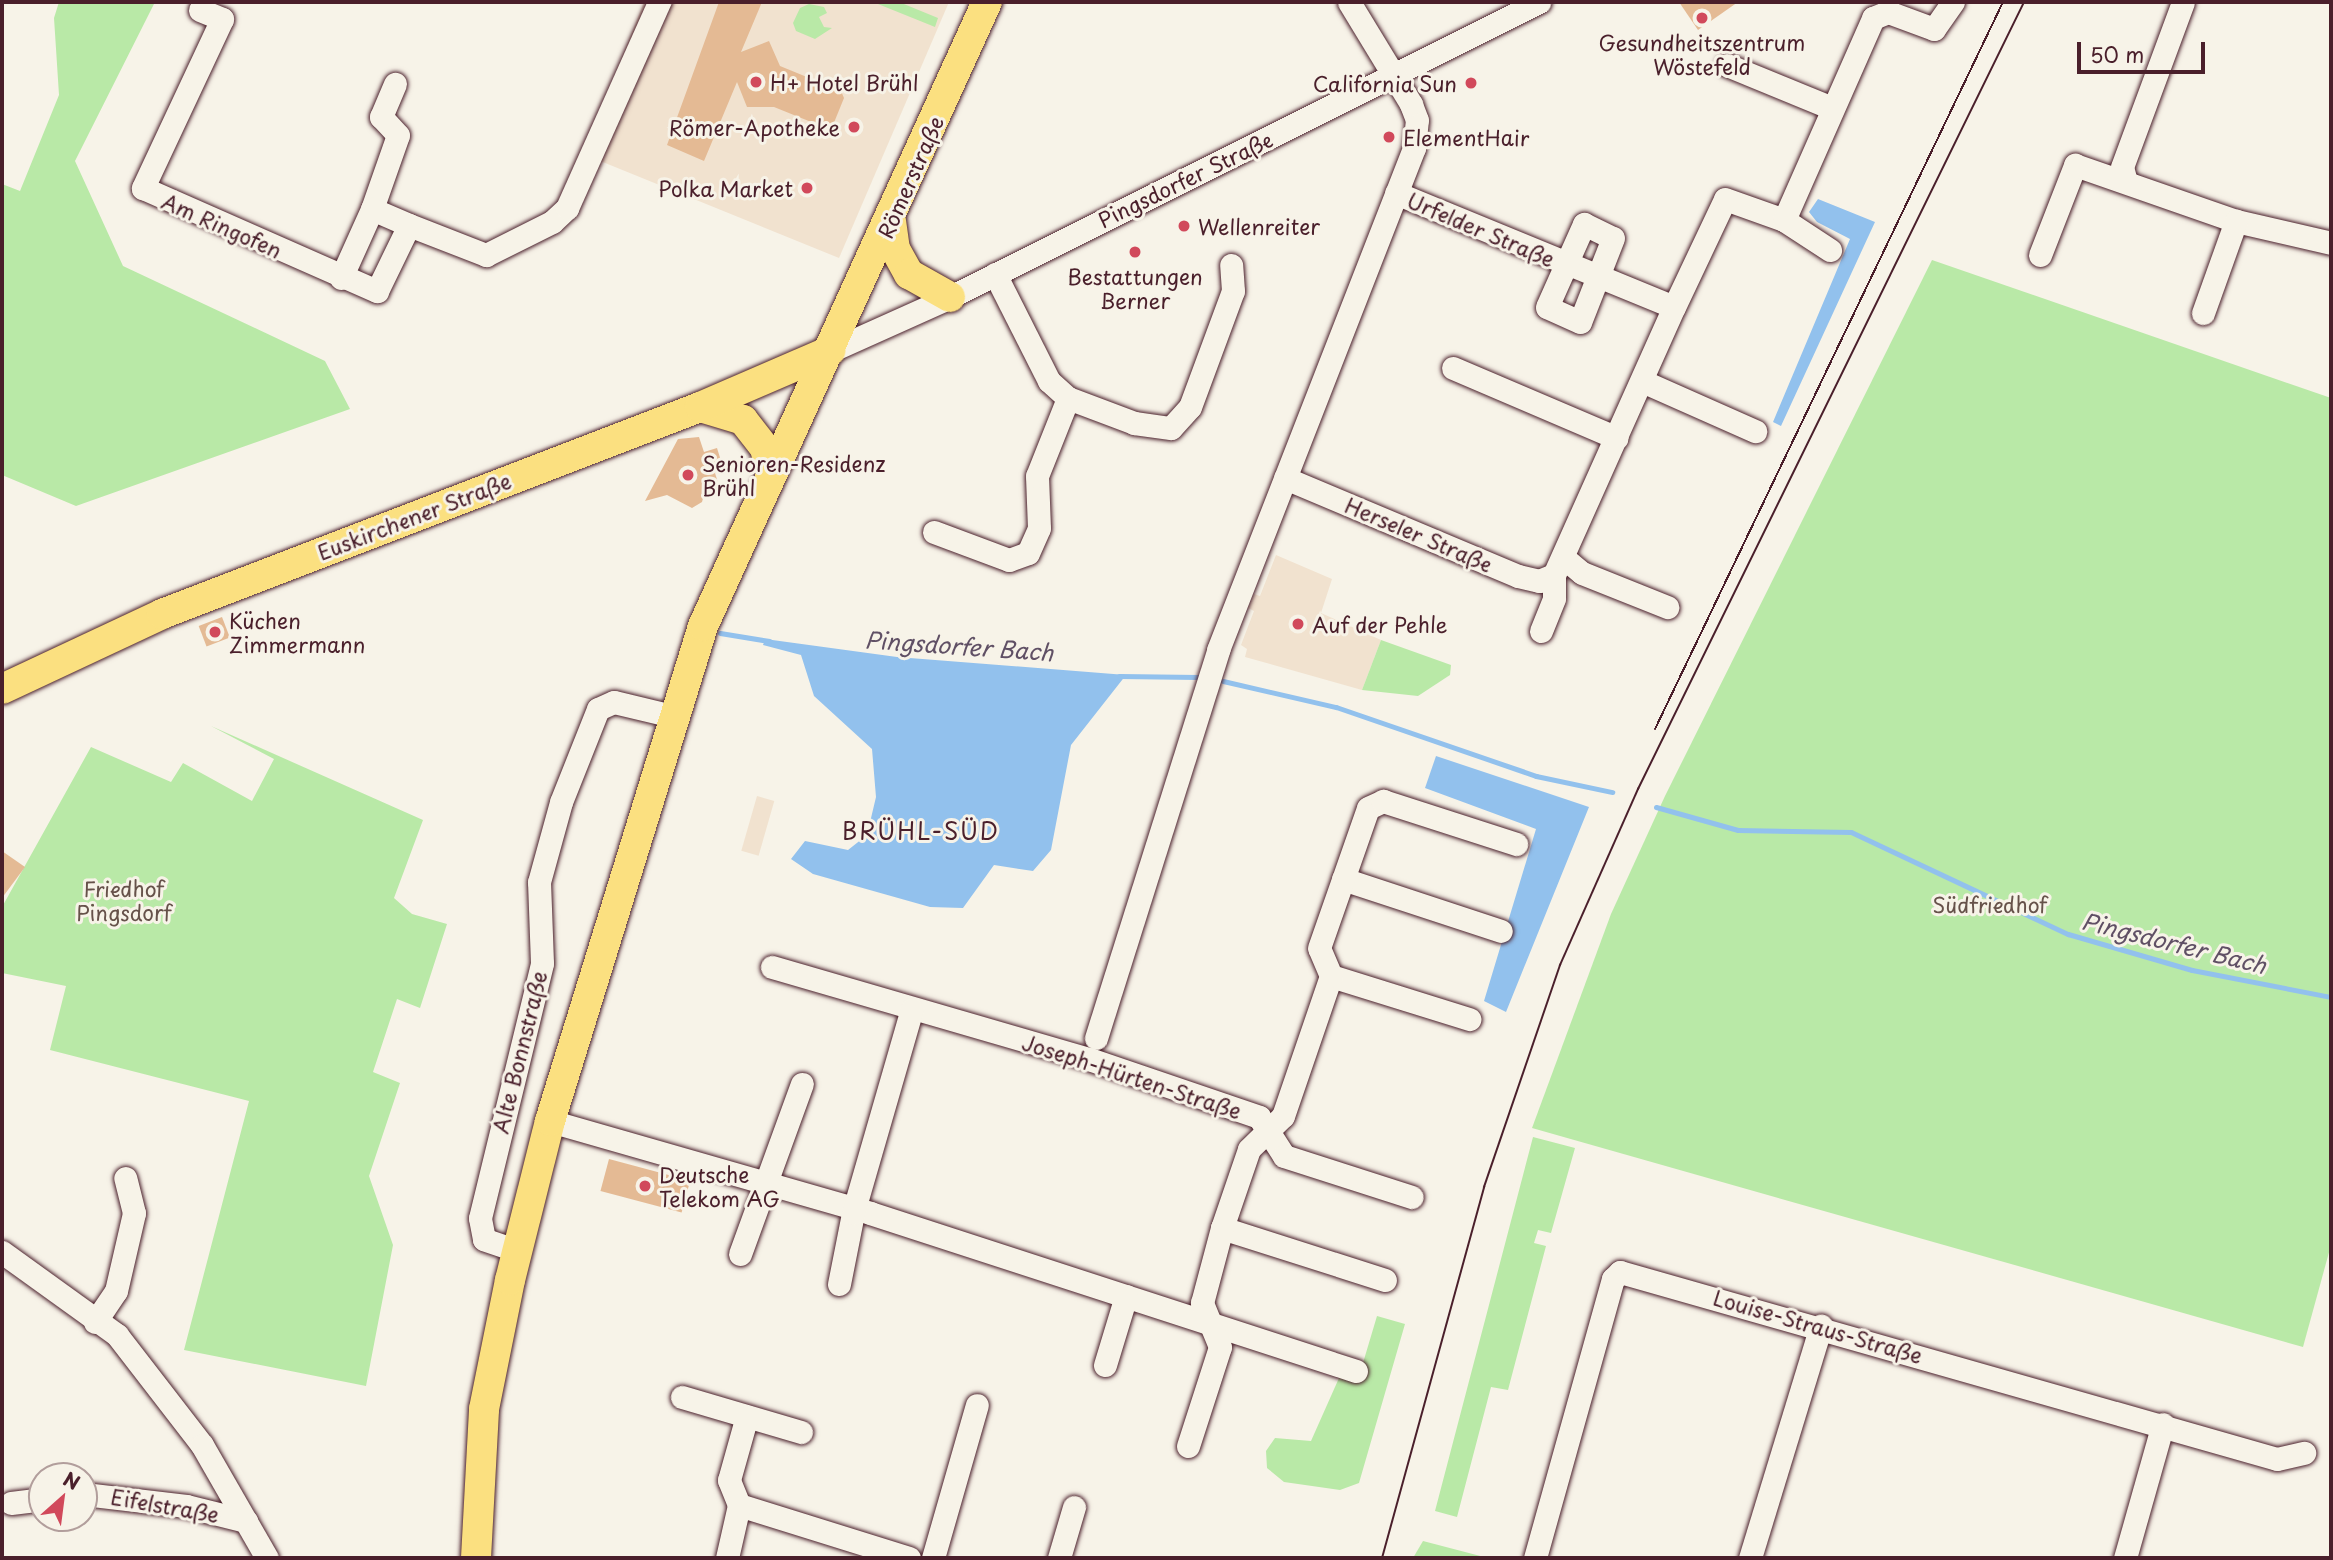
<!DOCTYPE html>
<html>
<head>
<meta charset="utf-8">
<style>
  body { margin:0 }
  #map { position:relative; width:2333px; height:1560px; overflow:hidden; background:#f7f3e8; font-family:"Playpen Sans",sans-serif }
  div>[style] { position:absolute }
  [style*='--x'] { left:calc(var(--x)*1px); top:calc(var(--y)*1px); width:calc(var(--w)*1px); rotate:calc(var(--a)*1deg) }
  .built>* { inset:0; background:#f1e2cf; transform-origin:0 0 }
  .green>* { inset:0; background:#b9e9a7 }
  .water>* { inset:0; background:#92c1ed }
  .stream>* { height:5px; margin:-2.5px; padding:0 2.5px; transform-origin:2.5px; border-radius:2.5px; background:#92c1ed }
  .building>* { inset:0; background:#e4ba94; transform-origin:0 0 }
  .roads { filter:drop-shadow(0 0 2px #4a1f2b) drop-shadow(0 0 2px #4a1f2b) }
  .minor>* { height:23px; margin:-11.5px; padding:0 11.5px; transform-origin:11.5px; border-radius:11.5px; background:#f7f3e8 }
  .major>* { height:30px; margin:-15px; padding:0 15px; transform-origin:15px; border-radius:15px; background:#fbe080 }
  .tram>* { height:2px; margin:-1px; padding:0 1px; transform-origin:1px; border-radius:1px; background:#4a1f2b }
  .dots>* { width:19px; height:19px; translate:-50% -50%; box-sizing:border-box; border:4px solid #f7f3e8; border-radius:50% }
  span { translate:-50% -50%; white-space:nowrap; text-align:center; line-height:1.15; -webkit-text-stroke:6px #f7f3e8; paint-order:stroke }
  .poi-label { font-size:21px; color:#4a1f2b }
  .left { translate:0 -50%; text-align:left }
  .right { translate:-100% -50%; text-align:right }
  .street-label { font-size:21px; color:#4a1f2b }
  .park-label { font-size:21px; color:#66524a }
  .water-label { font-size:23px; color:#605065; font-style:italic }
  .neighbourhood-label { font-size:23px; color:#4a1f2b; letter-spacing:2px }
  .frame { position:absolute; inset:0; border:4px solid #4a1f2b; pointer-events:none }
  .north { position:absolute; left:28px; top:1462px; width:70px; height:70px; box-sizing:border-box; background:#f7f3e8; border:2px solid #b29e9c; border-radius:50%; rotate:28deg; font-size:19px; font-weight:700; line-height:28px; text-align:center; color:#4a1f2b }
  .north::after { content:''; display:block; margin:auto; width:24px; height:32px; background:#d1495b; clip-path:polygon(50% 0,100% 100%,50% 72%,0 100%) }
  .scale { position:absolute; left:2077px; top:42px; width:128px; height:32px; box-sizing:border-box; border:4px solid #4a1f2b; border-top:0; padding-left:9px; font-size:21px; line-height:24px; white-space:nowrap; color:#4a1f2b; -webkit-text-stroke:5px #f7f3e8; paint-order:stroke }
</style>
</head>
<body>
<div id="map">
  <div class="built">
    <i style="clip-path:polygon(644px 2px,949px 2px,839px 258px,583px 154px)"></i>
    <i style="clip-path:polygon(1276px 555px,1332px 579px,1321px 613px,1381px 640px,1362px 690px,1245px 657px,1247px 649px,1241px 645px,1254px 611px,1248px 608px,1254px 594px,1260px 596px)"></i>
    <i style="left:757px;top:796px;width:18px;height:57px;rotate:16deg"></i>
  </div>
  <div class="green">
    <i style="clip-path:polygon(59px 2px,155px 2px,75px 161px,123px 266px,325px 361px,350px 409px,76px 506px,2px 475px,2px 184px,20px 191px,59px 95px,54px 18px)"></i>
    <i style="clip-path:polygon(873px 2px,899px 2px,938px 18px,935px 27px)"></i>
    <i style="clip-path:polygon(809px 4px,824px 7px,827px 13px,819px 17px,824px 27px,832px 28px,815px 39px,796px 31px,793px 23px,800px 8px)"></i>
    <i style="clip-path:polygon(1932px 260px,2331px 398px,2331px 1245px,2303px 1347px,1532px 1128px,1611px 914px,1665px 796px)"></i>
    <i style="clip-path:polygon(1381px 640px,1451px 665px,1450px 675px,1418px 696px,1362px 690px)"></i>
    <i style="clip-path:polygon(211px 726px,423px 820px,394px 898px,412px 914px,447px 924px,420px 1008px,397px 999px,373px 1072px,400px 1083px,369px 1176px,393px 1245px,366px 1386px,184px 1350px,249px 1101px,50px 1050px,66px 986px,2px 973px,2px 907px,91px 747px,171px 782px,183px 763px,252px 801px,274px 759px)"></i>
    <i style="clip-path:polygon(1533px 1137px,1575px 1148px,1551px 1233px,1538px 1230px,1534px 1243px,1546px 1246px,1508px 1390px,1491px 1387px,1457px 1517px,1435px 1511px)"></i>
    <i style="clip-path:polygon(1377px 1316px,1405px 1324px,1359px 1483px,1340px 1490px,1284px 1482px,1267px 1468px,1266px 1451px,1275px 1438px,1311px 1441px,1339px 1378px,1357px 1383px)"></i>
    <i style="clip-path:polygon(1423px 1541px,1488px 1558px,1413px 1558px)"></i>
  </div>
  <div class="water">
    <i style="clip-path:polygon(1818px 199px,1875px 222px,1781px 426px,1773px 422px,1850px 239px,1817px 222px,1809px 212px)"></i>
    <i style="clip-path:polygon(765px 639px,897px 657px,1126px 675px,1071px 745px,1051px 850px,1033px 871px,994px 865px,963px 908px,930px 907px,813px 874px,791px 859px,805px 841px,848px 850px,867px 835px,876px 797px,872px 749px,814px 696px,801px 655px,763px 645px)"></i>
    <i style="clip-path:polygon(1436px 756px,1589px 807px,1506px 1012px,1484px 1001px,1536px 829px,1425px 788px)"></i>
  </div>
  <div class="stream">
    <i style="--x:720;--y:633;--w:50;--a:9.3"></i>
    <i style="--x:1119;--y:676;--w:79;--a:0.7"></i>
    <i style="--x:1223;--y:681;--w:116;--a:13"></i>
    <i style="--x:1336;--y:707;--w:212;--a:19"></i>
    <i style="--x:1536;--y:776;--w:78;--a:11.9"></i>
    <i style="--x:1656;--y:807;--w:85;--a:15.7"></i>
    <i style="--x:1738;--y:830;--w:113;--a:1"></i>
    <i style="--x:1851;--y:832;--w:240;--a:25.2"></i>
    <i style="--x:2068;--y:934;--w:129;--a:16.2"></i>
    <i style="--x:2192;--y:970;--w:142;--a:11"></i>
  </div>
  <div class="building">
    <i style="clip-path:polygon(719px 2px,762px 2px,741px 52px,769px 41px,780px 66px,841px 91px,844px 98px,831px 130px,774px 107px,747px 107px,737px 82px,704px 161px,667px 145px)"></i>
    <i style="clip-path:polygon(1679px 2px,1738px 2px,1698px 30px)"></i>
    <i style="clip-path:polygon(699px 437px,704px 452px,717px 448px,722px 464px,715px 473px,719px 486px,705px 491px,702px 502px,692px 508px,667px 495px,645px 501px,678px 439px)"></i>
    <i style="left:222px;top:617px;width:22px;height:25px;rotate:69deg"></i>
    <i style="clip-path:polygon(2px 851px,25px 867px,2px 898px)"></i>
    <i style="left:609px;top:1159px;width:84px;height:33px;rotate:15deg"></i>
  </div>
  <div class="roads">
    <div class="minor">
      <i style="--x:200;--y:10;--w:24;--a:22"></i>
      <i style="--x:222;--y:19;--w:187;--a:115.1"></i>
      <i style="--x:143;--y:188;--w:256;--a:23.8"></i>
      <i style="--x:377;--y:291;--w:73;--a:-64.1"></i>
      <i style="--x:409;--y:225;--w:83;--a:21.3"></i>
      <i style="--x:486;--y:255;--w:74;--a:-26.6"></i>
      <i style="--x:552;--y:222;--w:21;--a:-43"></i>
      <i style="--x:567;--y:208;--w:226;--a:-65.9"></i>
      <i style="--x:1727;--y:65;--w:113;--a:22.3"></i>
      <i style="--x:2125;--y:178;--w:11;--a:-105"></i>
      <i style="--x:2122;--y:167;--w:176;--a:-69.7"></i>
      <i style="--x:1396;--y:193;--w:300;--a:22.3"></i>
      <i style="--x:1674;--y:307;--w:119;--a:-64.7"></i>
      <i style="--x:1725;--y:199;--w:63;--a:19.6"></i>
      <i style="--x:1784;--y:220;--w:221;--a:-66.2"></i>
      <i style="--x:1873;--y:18;--w:16;--a:-22"></i>
      <i style="--x:1888;--y:12;--w:49;--a:20.3"></i>
      <i style="--x:1934;--y:29;--w:33;--a:-55"></i>
      <i style="--x:372;--y:209;--w:78;--a:-70.6"></i>
      <i style="--x:398;--y:135;--w:25;--a:-133"></i>
      <i style="--x:381;--y:117;--w:36;--a:-67"></i>
      <i style="--x:1784;--y:220;--w:55;--a:33.1"></i>
      <i style="--x:1584;--y:224;--w:32;--a:26"></i>
      <i style="--x:1613;--y:238;--w:90;--a:111.4"></i>
      <i style="--x:1580;--y:322;--w:36;--a:-156"></i>
      <i style="--x:1547;--y:307;--w:91;--a:-66"></i>
      <i style="--x:2040;--y:255;--w:97;--a:-68.7"></i>
      <i style="--x:2075;--y:165;--w:170;--a:19.2"></i>
      <i style="--x:2236;--y:221;--w:98;--a:13"></i>
      <i style="--x:995;--y:274;--w:120;--a:63.2"></i>
      <i style="--x:1049;--y:381;--w:25;--a:42"></i>
      <i style="--x:1068;--y:398;--w:71;--a:20.7"></i>
      <i style="--x:1134;--y:423;--w:37;--a:8"></i>
      <i style="--x:1171;--y:428;--w:28;--a:-48"></i>
      <i style="--x:1190;--y:407;--w:124;--a:-69.7"></i>
      <i style="--x:1233;--y:291;--w:26;--a:-94"></i>
      <i style="--x:341;--y:278;--w:76;--a:-65.8"></i>
      <i style="--x:372;--y:209;--w:40;--a:23.4"></i>
      <i style="--x:2203;--y:313;--w:98;--a:-70.3"></i>
      <i style="--x:830;--y:351;--w:132;--a:-24.2"></i>
      <i style="--x:950;--y:297;--w:659;--a:-26.6"></i>
      <i style="--x:1453;--y:368;--w:178;--a:23.1"></i>
      <i style="--x:1642;--y:381;--w:124;--a:23.9"></i>
      <i style="--x:1285;--y:478;--w:253;--a:22.8"></i>
      <i style="--x:1518;--y:576;--w:22;--a:13"></i>
      <i style="--x:1539;--y:581;--w:16;--a:-22"></i>
      <i style="--x:1554;--y:575;--w:294;--a:-65.9"></i>
      <i style="--x:934;--y:532;--w:80;--a:20.5"></i>
      <i style="--x:1009;--y:560;--w:20;--a:-20"></i>
      <i style="--x:1028;--y:553;--w:27;--a:-66"></i>
      <i style="--x:1039;--y:528;--w:52;--a:-92.2"></i>
      <i style="--x:1037;--y:476;--w:84;--a:-68.3"></i>
      <i style="--x:1564;--y:558;--w:23;--a:40"></i>
      <i style="--x:1582;--y:573;--w:92;--a:21.8"></i>
      <i style="--x:1541;--y:631;--w:35;--a:-68"></i>
      <i style="--x:1554;--y:598;--w:23;--a:-90"></i>
      <i style="--x:1343;--y:879;--w:166;--a:18.2"></i>
      <i style="--x:772;--y:967;--w:330;--a:16.2"></i>
      <i style="--x:1089;--y:1059;--w:180;--a:18.8"></i>
      <i style="--x:1259;--y:1117;--w:46;--a:57.3"></i>
      <i style="--x:1284;--y:1156;--w:134;--a:17.8"></i>
      <i style="--x:1331;--y:976;--w:145;--a:17.3"></i>
      <i style="--x:1096;--y:1038;--w:407;--a:-72.5"></i>
      <i style="--x:1218;--y:650;--w:539;--a:-68.67"></i>
      <i style="--x:1414;--y:148;--w:28;--a:-84"></i>
      <i style="--x:1417;--y:120;--w:17;--a:-111"></i>
      <i style="--x:1411;--y:104;--w:119;--a:-121.3"></i>
      <i style="--x:550;--y:1121;--w:333;--a:16"></i>
      <i style="--x:870;--y:1213;--w:511;--a:18.01"></i>
      <i style="--x:1222;--y:1228;--w:171;--a:17.7"></i>
      <i style="--x:518;--y:1251;--w:36;--a:-161"></i>
      <i style="--x:484;--y:1239;--w:21;--a:-101"></i>
      <i style="--x:480;--y:1218;--w:262;--a:-76.3"></i>
      <i style="--x:542;--y:963;--w:81;--a:-92.1"></i>
      <i style="--x:539;--y:882;--w:83;--a:-74.6"></i>
      <i style="--x:561;--y:802;--w:100;--a:-68.3"></i>
      <i style="--x:598;--y:709;--w:17;--a:-24"></i>
      <i style="--x:614;--y:702;--w:65;--a:13.4"></i>
      <i style="--x:2;--y:1252;--w:142;--a:35.8"></i>
      <i style="--x:117;--y:1335;--w:139;--a:52.3"></i>
      <i style="--x:202;--y:1445;--w:130;--a:60.1"></i>
      <i style="--x:740;--y:1254;--w:181;--a:-70"></i>
      <i style="--x:839;--y:1284;--w:72;--a:-78.8"></i>
      <i style="--x:853;--y:1213;--w:212;--a:-73.9"></i>
      <i style="--x:95;--y:1322;--w:37;--a:-56"></i>
      <i style="--x:116;--y:1291;--w:80;--a:-77"></i>
      <i style="--x:134;--y:1213;--w:36;--a:-104"></i>
      <i style="--x:1105;--y:1365;--w:72;--a:-73.1"></i>
      <i style="--x:682;--y:1397;--w:124;--a:16.4"></i>
      <i style="--x:1188;--y:1446;--w:104;--a:-72.1"></i>
      <i style="--x:1220;--y:1347;--w:48;--a:-112.2"></i>
      <i style="--x:1202;--y:1303;--w:78;--a:-75.1"></i>
      <i style="--x:1222;--y:1228;--w:83;--a:-71.1"></i>
      <i style="--x:1249;--y:1149;--w:47;--a:-44.1"></i>
      <i style="--x:1283;--y:1116;--w:148;--a:-71.1"></i>
      <i style="--x:1331;--y:976;--w:30;--a:-113"></i>
      <i style="--x:1319;--y:948;--w:148;--a:-70.7"></i>
      <i style="--x:1368;--y:808;--w:17;--a:-25"></i>
      <i style="--x:1383;--y:801;--w:140;--a:17.9"></i>
      <i style="--x:84;--y:1494;--w:103;--a:6.7"></i>
      <i style="--x:186;--y:1506;--w:62;--a:14"></i>
      <i style="--x:11;--y:1503;--w:31;--a:-7"></i>
      <i style="--x:739;--y:1505;--w:178;--a:17.3"></i>
      <i style="--x:727;--y:1558;--w:54;--a:-77.2"></i>
      <i style="--x:739;--y:1505;--w:27;--a:-112"></i>
      <i style="--x:729;--y:1480;--w:66;--a:-74.3"></i>
      <i style="--x:933;--y:1558;--w:159;--a:-74"></i>
      <i style="--x:1059;--y:1558;--w:53;--a:-73.6"></i>
      <i style="--x:1535;--y:1558;--w:290;--a:-74.4"></i>
      <i style="--x:1613;--y:1279;--w:10;--a:-45"></i>
      <i style="--x:1620;--y:1272;--w:683;--a:15.89"></i>
      <i style="--x:2277;--y:1459;--w:28;--a:-13"></i>
      <i style="--x:1750;--y:1558;--w:243;--a:-73"></i>
      <i style="--x:2125;--y:1558;--w:139;--a:-74.2"></i>
    </div>
    <div class="major">
      <i style="--x:891;--y:221;--w:28;--a:82"></i>
      <i style="--x:895;--y:249;--w:29;--a:61"></i>
      <i style="--x:909;--y:274;--w:47;--a:29.3"></i>
      <i style="--x:700;--y:407;--w:45;--a:16.8"></i>
      <i style="--x:743;--y:420;--w:36;--a:52"></i>
      <i style="--x:765;--y:448;--w:23;--a:77"></i>
      <i style="--x:2;--y:689;--w:177;--a:-25.1"></i>
      <i style="--x:162;--y:614;--w:576;--a:-21.04"></i>
      <i style="--x:700;--y:407;--w:142;--a:-23.3"></i>
      <i style="--x:476;--y:1558;--w:149;--a:-86.9"></i>
      <i style="--x:484;--y:1409;--w:132;--a:-78.6"></i>
      <i style="--x:510;--y:1280;--w:164;--a:-75.9"></i>
      <i style="--x:550;--y:1121;--w:518;--a:-72.82"></i>
      <i style="--x:703;--y:626;--w:686;--a:-65.53"></i>
    </div>
  </div>
  <div class="tram">
    <i style="--x:1655;--y:729;--w:806;--a:-64.42"></i>
    <i style="--x:1382;--y:1558;--w:385;--a:-74.6"></i>
    <i style="--x:1484;--y:1187;--w:235;--a:-71.1"></i>
    <i style="--x:1560;--y:965;--w:193;--a:-66.1"></i>
    <i style="--x:1638;--y:789;--w:877;--a:-63.87"></i>
  </div>
  <div class="dots">
    <i style="left:1702px;top:18px;background:#d1495b"></i>
    <i style="left:756px;top:82px;background:#d1495b"></i>
    <i style="left:1471px;top:83px;background:#d1495b"></i>
    <i style="left:854px;top:127px;background:#d1495b"></i>
    <i style="left:1389px;top:137px;background:#d1495b"></i>
    <i style="left:807px;top:188px;background:#d1495b"></i>
    <i style="left:1184px;top:226px;background:#d1495b"></i>
    <i style="left:1135px;top:252px;background:#d1495b"></i>
    <i style="left:688px;top:475px;background:#d1495b"></i>
    <i style="left:1298px;top:624px;background:#d1495b"></i>
    <i style="left:215px;top:632px;background:#d1495b"></i>
    <i style="left:645px;top:1186px;background:#d1495b"></i>
  </div>
  <div class="poi-label">
    <span style="left:1702px;top:54px">Gesundheitszentrum<br>Wöstefeld</span>
    <span class="left" style="left:770px;top:82px">H+ Hotel Brühl</span>
    <span class="right" style="left:1457px;top:83px">California Sun</span>
    <span class="right" style="left:840px;top:127px">Römer-Apotheke</span>
    <span class="left" style="left:1403px;top:137px">ElementHair</span>
    <span class="right" style="left:793px;top:188px">Polka Market</span>
    <span class="left" style="left:1198px;top:226px">Wellenreiter</span>
    <span style="left:1135px;top:288px">Bestattungen<br>Berner</span>
    <span class="left" style="left:702px;top:475px">Senioren-Residenz<br>Brühl</span>
    <span class="left" style="left:229px;top:632px">Küchen<br>Zimmermann</span>
    <span class="left" style="left:1312px;top:624px">Auf der Pehle</span>
    <span class="left" style="left:659px;top:1186px">Deutsche<br>Telekom AG</span>
  </div>
  <div class="street-label">
    <span style="left:910px;top:177px;rotate:-66deg">Römerstraße</span>
    <span style="left:1185px;top:179px;rotate:-26deg">Pingsdorfer Straße</span>
    <span style="left:222px;top:225px;rotate:24deg">Am Ringofen</span>
    <span style="left:1481px;top:229px;rotate:23deg">Urfelder Straße</span>
    <span style="left:414px;top:516px;rotate:-21deg">Euskirchener Straße</span>
    <span style="left:1419px;top:534px;rotate:23deg">Herseler Straße</span>
    <span style="left:519px;top:1052px;rotate:-76deg">Alte Bonnstraße</span>
    <span style="left:1132px;top:1076px;rotate:18deg">Joseph-Hürten-Straße</span>
    <span style="left:1818px;top:1326px;rotate:16deg">Louise-Straus-Straße</span>
    <span style="left:165px;top:1505px;rotate:10deg">Eifelstraße</span>
  </div>
  <div class="park-label">
    <span style="left:124px;top:900px">Friedhof<br>Pingsdorf</span>
    <span style="left:1990px;top:904px">Südfriedhof</span>
  </div>
  <div class="water-label">
    <span style="left:959px;top:646px;rotate:4deg">Pingsdorfer Bach</span>
    <span style="left:2174px;top:943px;rotate:14deg">Pingsdorfer Bach</span>
  </div>
  <div class="neighbourhood-label">
    <span style="left:921px;top:831px">BRÜHL-SÜD</span>
  </div>
  <div class="frame"></div>
  <div class="north">N</div>
  <div class="scale">50 m</div>
</div>
</body>
</html>
